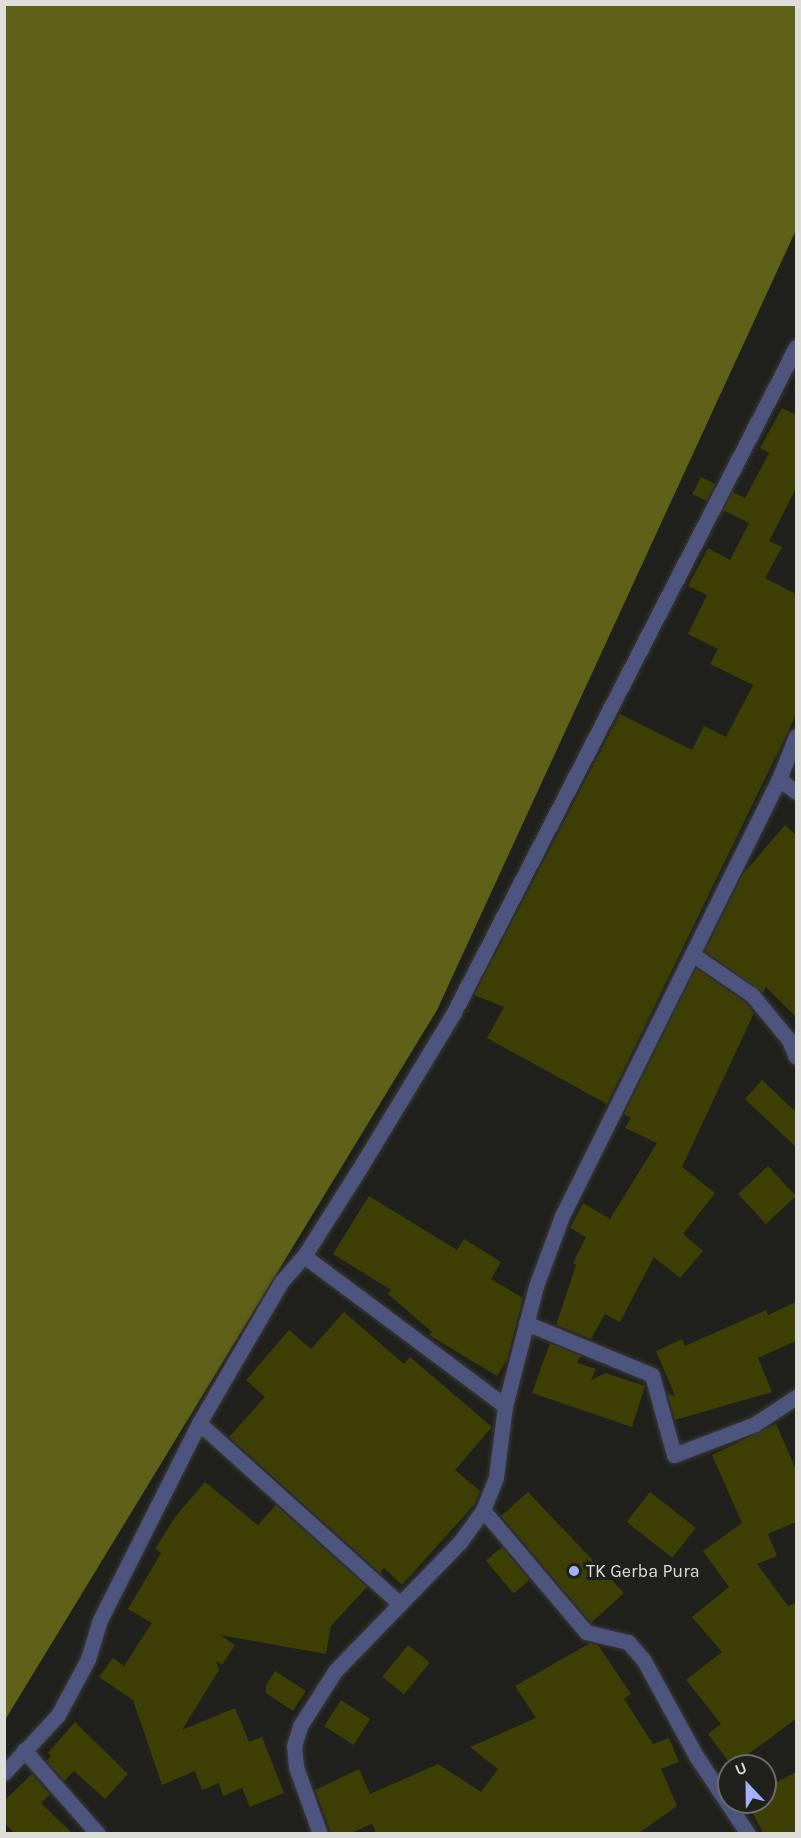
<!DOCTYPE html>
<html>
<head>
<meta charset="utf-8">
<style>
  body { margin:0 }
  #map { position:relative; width:801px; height:1838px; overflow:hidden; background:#20201c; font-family:Karla,sans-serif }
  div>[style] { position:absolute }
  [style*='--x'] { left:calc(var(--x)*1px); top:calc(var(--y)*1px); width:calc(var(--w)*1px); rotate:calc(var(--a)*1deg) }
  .water>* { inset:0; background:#606118 }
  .building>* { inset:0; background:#3e3f05; transform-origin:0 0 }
  .roads { filter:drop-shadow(0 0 2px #3a3a37) drop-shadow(0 0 2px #3a3a37) }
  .minor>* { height:15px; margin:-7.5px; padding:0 7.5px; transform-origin:7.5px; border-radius:7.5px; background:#4d557e }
  .dots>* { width:16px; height:16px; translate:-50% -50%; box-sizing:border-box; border:3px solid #20201c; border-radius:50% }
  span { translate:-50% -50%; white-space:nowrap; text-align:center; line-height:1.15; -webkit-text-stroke:6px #20201c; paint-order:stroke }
  .poi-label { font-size:18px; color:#ddddda }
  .left { translate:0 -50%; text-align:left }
  .frame { position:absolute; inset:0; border:6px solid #ddddda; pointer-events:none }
  .north { position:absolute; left:717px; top:1754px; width:60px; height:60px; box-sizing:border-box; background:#20201c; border:2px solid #6c6c68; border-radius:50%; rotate:338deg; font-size:16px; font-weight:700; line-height:24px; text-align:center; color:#ddddda }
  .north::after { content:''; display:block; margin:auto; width:21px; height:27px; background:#a4b2fc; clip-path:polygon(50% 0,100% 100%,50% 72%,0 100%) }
</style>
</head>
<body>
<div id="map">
  <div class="water">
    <i style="clip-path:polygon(5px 4px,796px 5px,796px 230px,437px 1010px,5px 1720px)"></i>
  </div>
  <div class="building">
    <i style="clip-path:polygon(782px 408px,796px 415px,796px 488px,769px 541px,782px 547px,765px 578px,796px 594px,796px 715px,607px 1104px,487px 1038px,504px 1007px,474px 995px,620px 714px,692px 750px,704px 726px,726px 737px,753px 685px,710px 664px,718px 649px,688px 634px,707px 595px,688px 586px,708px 548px,730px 560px,749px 523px,723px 510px,732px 492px,745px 498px,769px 453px,760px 448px)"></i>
    <i style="left:701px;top:477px;width:16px;height:19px;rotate:27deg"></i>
    <i style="clip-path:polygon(785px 825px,796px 835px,796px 1017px,766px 987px,763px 993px,705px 951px,743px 874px)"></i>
    <i style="clip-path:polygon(696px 968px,745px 1002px,754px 1013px,682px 1167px,715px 1193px,683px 1234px,703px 1251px,680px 1278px,654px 1257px,620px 1322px,605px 1314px,591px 1339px,556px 1325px,576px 1265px,573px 1263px,586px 1237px,570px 1228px,583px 1203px,610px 1219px,657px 1143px,625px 1128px,631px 1118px,624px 1114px)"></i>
    <i style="clip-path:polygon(762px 1080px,796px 1112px,796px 1147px,745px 1099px)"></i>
    <i style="left:768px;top:1166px;width:41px;height:41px;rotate:47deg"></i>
    <i style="clip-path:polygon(369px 1196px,457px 1250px,464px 1239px,501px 1262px,491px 1279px,523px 1298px,507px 1360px,497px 1376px,429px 1335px,432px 1332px,388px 1294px,391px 1290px,333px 1254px)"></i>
    <i style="clip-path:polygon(796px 1302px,796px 1341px,758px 1358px,772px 1392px,675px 1420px,667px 1393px,675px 1396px,656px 1351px,682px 1339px,685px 1346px,766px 1310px,768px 1315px)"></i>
    <i style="clip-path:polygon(344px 1312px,404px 1364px,410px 1357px,492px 1427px,455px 1470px,480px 1491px,474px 1505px,402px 1585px,384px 1568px,380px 1573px,229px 1437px,265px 1397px,246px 1380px,289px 1330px,311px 1349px)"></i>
    <i style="clip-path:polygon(550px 1343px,581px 1356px,577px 1363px,596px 1369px,591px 1380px,606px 1373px,645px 1386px,632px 1427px,532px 1393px)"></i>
    <i style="clip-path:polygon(776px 1424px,796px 1469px,796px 1522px,768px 1534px,777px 1556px,757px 1564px,788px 1606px,796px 1603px,796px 1719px,732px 1766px,708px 1734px,721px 1724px,686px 1680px,722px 1652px,692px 1617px,729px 1587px,703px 1551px,742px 1523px,712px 1455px)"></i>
    <i style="clip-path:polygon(205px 1482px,258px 1525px,276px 1505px,367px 1587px,331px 1626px,326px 1654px,220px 1635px,235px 1645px,222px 1665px,216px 1661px,219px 1670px,182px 1730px,235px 1708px,249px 1742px,262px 1737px,284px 1793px,250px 1807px,242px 1788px,223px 1796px,219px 1783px,202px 1790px,195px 1771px,162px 1785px,133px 1700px,99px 1677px,113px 1658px,124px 1666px,152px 1623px,128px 1609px,161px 1553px,155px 1549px,175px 1517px)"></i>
    <i style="clip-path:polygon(528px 1492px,624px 1593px,591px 1623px,501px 1516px)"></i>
    <i style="left:650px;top:1492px;width:58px;height:38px;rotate:38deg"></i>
    <i style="left:502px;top:1547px;width:43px;height:21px;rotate:50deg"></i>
    <i style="clip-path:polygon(590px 1643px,598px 1645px,631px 1694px,624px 1699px,653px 1744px,669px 1738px,679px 1762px,661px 1769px,677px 1806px,639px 1833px,376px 1833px,372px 1824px,351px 1833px,331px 1833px,315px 1790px,359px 1769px,370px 1794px,438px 1764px,481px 1792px,498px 1769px,470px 1747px,536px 1718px,515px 1686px)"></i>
    <i style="left:408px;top:1645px;width:28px;height:41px;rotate:39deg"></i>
    <i style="clip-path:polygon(275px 1671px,306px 1691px,293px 1711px,266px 1693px,266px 1685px)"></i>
    <i style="left:341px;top:1700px;width:35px;height:31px;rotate:33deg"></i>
    <i style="clip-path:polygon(75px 1722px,128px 1774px,105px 1799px,74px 1771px,64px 1781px,46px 1761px,51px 1756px,48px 1753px)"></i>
    <i style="clip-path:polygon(796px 1772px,796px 1833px,763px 1833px,747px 1802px,765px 1802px,765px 1788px)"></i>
    <i style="clip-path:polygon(32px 1774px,50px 1794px,41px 1803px,72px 1833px,15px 1833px,4px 1823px,4px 1801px)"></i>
  </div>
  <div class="roads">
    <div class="minor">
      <i style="--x:779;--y:779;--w:21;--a:37"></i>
      <i style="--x:692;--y:954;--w:73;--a:34.3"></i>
      <i style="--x:752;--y:995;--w:58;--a:50.6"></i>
      <i style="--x:789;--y:1040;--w:18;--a:68"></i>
      <i style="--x:304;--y:1256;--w:251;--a:36.7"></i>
      <i style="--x:526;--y:1323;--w:136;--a:22.4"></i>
      <i style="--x:652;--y:1375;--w:83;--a:74.6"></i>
      <i style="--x:674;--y:1455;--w:87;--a:-20.9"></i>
      <i style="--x:755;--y:1424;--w:49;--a:-33.4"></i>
      <i style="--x:199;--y:1423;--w:269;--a:42"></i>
      <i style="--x:483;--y:1510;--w:160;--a:49.8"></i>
      <i style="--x:586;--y:1632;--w:43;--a:13.4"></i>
      <i style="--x:628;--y:1642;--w:23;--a:49"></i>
      <i style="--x:643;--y:1659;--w:111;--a:61.3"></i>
      <i style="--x:696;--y:1756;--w:94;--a:56.3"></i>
      <i style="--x:24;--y:1750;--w:112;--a:48.6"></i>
      <i style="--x:4;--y:1773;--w:79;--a:-47"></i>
      <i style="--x:58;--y:1715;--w:64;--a:-61.8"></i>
      <i style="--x:88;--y:1659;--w:39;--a:-73"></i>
      <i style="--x:99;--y:1622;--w:223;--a:-63.3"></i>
      <i style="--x:199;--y:1423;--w:163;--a:-59.8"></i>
      <i style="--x:281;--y:1282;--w:35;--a:-49"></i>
      <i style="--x:304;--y:1256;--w:101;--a:-57.6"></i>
      <i style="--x:358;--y:1171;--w:184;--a:-58.8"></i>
      <i style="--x:453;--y:1014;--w:750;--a:-62.79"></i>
      <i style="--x:320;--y:1834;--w:71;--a:-109.7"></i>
      <i style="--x:296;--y:1767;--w:21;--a:-95"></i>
      <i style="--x:294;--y:1746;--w:21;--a:-73"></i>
      <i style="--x:300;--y:1726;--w:65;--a:-57.5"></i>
      <i style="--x:335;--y:1671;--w:180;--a:-45.9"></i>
      <i style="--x:460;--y:1542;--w:39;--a:-54"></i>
      <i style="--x:483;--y:1510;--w:35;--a:-68"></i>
      <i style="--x:496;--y:1477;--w:72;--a:-82.8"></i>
      <i style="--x:505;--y:1406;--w:124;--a:-75.5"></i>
      <i style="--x:536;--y:1286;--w:75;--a:-69.6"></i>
      <i style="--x:562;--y:1216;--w:488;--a:-63.6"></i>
      <i style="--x:779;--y:779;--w:46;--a:-68.4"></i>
    </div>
  </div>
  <div class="dots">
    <i style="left:574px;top:1571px;background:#a4b2fc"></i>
  </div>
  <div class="poi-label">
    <span class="left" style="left:586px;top:1571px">TK Gerba Pura</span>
  </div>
  <div class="frame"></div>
  <div class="north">U</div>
</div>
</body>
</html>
